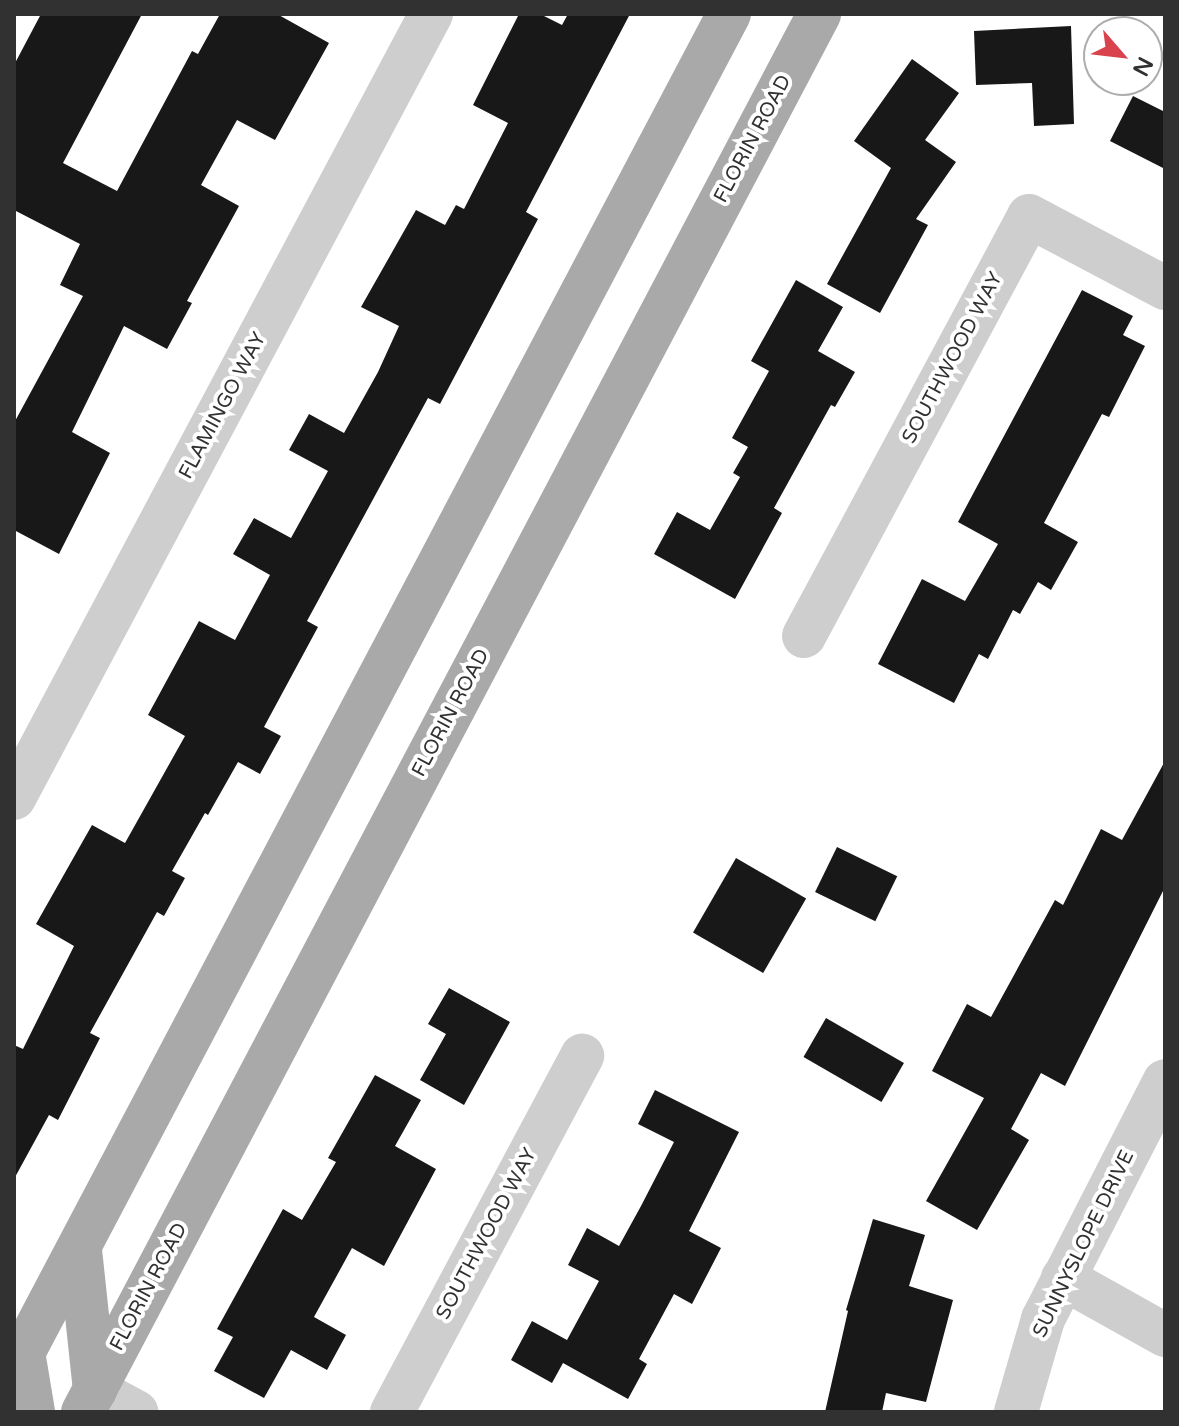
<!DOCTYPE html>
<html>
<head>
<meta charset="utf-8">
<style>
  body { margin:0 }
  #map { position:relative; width:1179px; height:1426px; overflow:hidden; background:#fff; font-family:"Varela Round",sans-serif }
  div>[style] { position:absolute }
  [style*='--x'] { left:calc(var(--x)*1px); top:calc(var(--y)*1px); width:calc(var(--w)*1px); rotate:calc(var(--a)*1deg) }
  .building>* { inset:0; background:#181818; transform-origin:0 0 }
  .minor>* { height:44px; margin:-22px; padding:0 22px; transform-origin:22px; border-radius:22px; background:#cecece }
  .major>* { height:44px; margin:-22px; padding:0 22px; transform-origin:22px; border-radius:22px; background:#a9a9a9 }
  span { translate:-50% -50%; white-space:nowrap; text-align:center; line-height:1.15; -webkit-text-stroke:8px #fff; paint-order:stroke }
  .street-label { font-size:20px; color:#313131 }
  .frame { position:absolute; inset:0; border:16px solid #313131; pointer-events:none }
  .north { position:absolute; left:1083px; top:16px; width:80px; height:80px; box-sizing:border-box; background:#fff; border:2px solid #adadad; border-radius:50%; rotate:118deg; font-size:22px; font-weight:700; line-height:32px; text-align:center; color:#313131 }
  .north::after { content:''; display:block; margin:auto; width:28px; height:36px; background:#d8434e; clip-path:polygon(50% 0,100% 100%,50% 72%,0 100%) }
</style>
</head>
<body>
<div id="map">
  <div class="building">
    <i style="clip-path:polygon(41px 14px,142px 14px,63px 163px,117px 191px,192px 51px,198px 54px,220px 14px,277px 14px,329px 43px,275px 140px,237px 120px,201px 185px,239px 206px,187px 301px,192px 303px,167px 349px,124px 326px,72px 432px,110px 453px,59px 554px,14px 530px,14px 423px,83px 296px,60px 285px,80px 244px,14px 210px,14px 65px)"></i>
    <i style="clip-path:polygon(519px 14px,540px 14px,562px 25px,568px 14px,630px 14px,526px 212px,538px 219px,440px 404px,428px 398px,307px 621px,318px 627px,264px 727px,281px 736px,260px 774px,238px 762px,208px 815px,205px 813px,172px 871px,185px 878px,164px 916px,157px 912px,90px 1033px,100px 1038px,58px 1120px,49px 1115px,14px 1179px,14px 1045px,23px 1049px,74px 946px,36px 924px,92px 825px,125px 843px,185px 736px,148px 715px,199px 621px,235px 640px,270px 575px,233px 554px,254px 518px,291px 538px,328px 471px,289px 450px,309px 414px,344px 433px,378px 372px,399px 326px,361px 307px,416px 210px,445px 225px,456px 205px,464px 209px,508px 123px,473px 105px)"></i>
    <i style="clip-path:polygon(1071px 26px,1074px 124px,1034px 126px,1032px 83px,976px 85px,974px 31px)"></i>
    <i style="clip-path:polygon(912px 59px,959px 93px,925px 140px,956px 162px,916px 219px,928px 225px,880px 313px,827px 284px,891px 168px,854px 141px)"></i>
    <i style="clip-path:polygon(1133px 96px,1165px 112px,1165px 169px,1110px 141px)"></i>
    <i style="clip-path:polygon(796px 280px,843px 307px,818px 351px,855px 372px,835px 407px,831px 405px,774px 508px,782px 513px,735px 599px,654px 554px,677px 512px,710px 530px,740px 477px,733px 473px,748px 447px,732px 438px,769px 371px,751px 361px)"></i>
    <i style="clip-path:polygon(1082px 290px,1133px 316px,1123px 335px,1145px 346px,1109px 417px,1102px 414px,1044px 523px,1078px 542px,1051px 590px,1038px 582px,1020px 614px,1013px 610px,988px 659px,979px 654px,954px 703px,878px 664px,922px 579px,965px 601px,998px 544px,958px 522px)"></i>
    <i style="clip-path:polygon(1165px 761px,1165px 887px,1065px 1086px,1041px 1073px,1011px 1129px,1029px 1140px,977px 1230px,926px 1201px,984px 1098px,932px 1071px,967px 1004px,991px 1017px,1055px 900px,1063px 905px,1101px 829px,1122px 840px)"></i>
    <i style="left:837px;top:847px;width:67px;height:50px;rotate:26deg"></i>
    <i style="left:736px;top:858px;width:81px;height:86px;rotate:30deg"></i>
    <i style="clip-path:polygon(449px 988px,510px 1022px,464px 1105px,420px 1080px,446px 1034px,428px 1024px)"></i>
    <i style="left:826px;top:1018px;width:90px;height:45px;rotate:30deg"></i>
    <i style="clip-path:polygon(375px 1075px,421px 1100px,395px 1146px,436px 1169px,384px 1266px,352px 1248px,314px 1317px,346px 1335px,327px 1370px,291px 1350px,264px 1398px,214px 1371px,233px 1337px,217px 1329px,283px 1209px,302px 1220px,336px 1162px,328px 1158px)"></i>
    <i style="clip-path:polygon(655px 1090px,739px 1132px,689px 1231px,721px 1248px,692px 1304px,674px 1294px,639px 1359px,647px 1364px,628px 1399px,563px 1363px,552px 1383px,511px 1360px,532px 1321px,567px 1340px,599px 1281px,568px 1265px,587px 1228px,619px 1246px,641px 1206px,674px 1142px,638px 1124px)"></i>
    <i style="clip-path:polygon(873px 1219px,925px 1235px,909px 1286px,953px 1300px,926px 1402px,886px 1393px,882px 1412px,825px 1412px,848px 1311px,846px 1310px)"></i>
  </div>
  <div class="minor">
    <i style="--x:804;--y:636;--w:476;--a:-61.8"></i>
    <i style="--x:1029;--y:216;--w:154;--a:27.9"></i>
    <i style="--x:14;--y:798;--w:888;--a:-61.99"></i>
    <i style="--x:1063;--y:1278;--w:117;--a:29.2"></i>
    <i style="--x:95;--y:1390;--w:47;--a:28.2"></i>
    <i style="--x:392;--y:1412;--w:404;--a:-61.9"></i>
    <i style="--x:1016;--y:1412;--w:97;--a:-73.8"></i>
    <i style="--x:1043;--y:1319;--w:267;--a:-62.9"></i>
  </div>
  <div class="major">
    <i style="--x:80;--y:1250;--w:141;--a:83.9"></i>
    <i style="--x:23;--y:1352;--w:61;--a:80.5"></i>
    <i style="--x:14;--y:1370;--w:1533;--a:-62.2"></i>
    <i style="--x:83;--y:1412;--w:1580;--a:-62.23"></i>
  </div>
  <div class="street-label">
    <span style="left:753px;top:139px;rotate:-62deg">FLORIN ROAD</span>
    <span style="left:953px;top:358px;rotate:-62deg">SOUTHWOOD WAY</span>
    <span style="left:223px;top:406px;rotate:-62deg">FLAMINGO WAY</span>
    <span style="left:451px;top:713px;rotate:-62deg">FLORIN ROAD</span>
    <span style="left:487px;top:1234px;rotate:-62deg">SOUTHWOOD WAY</span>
    <span style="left:1084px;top:1244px;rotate:-64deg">SUNNYSLOPE DRIVE</span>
    <span style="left:149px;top:1287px;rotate:-62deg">FLORIN ROAD</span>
  </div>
  <div class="frame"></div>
  <div class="north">N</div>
</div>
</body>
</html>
